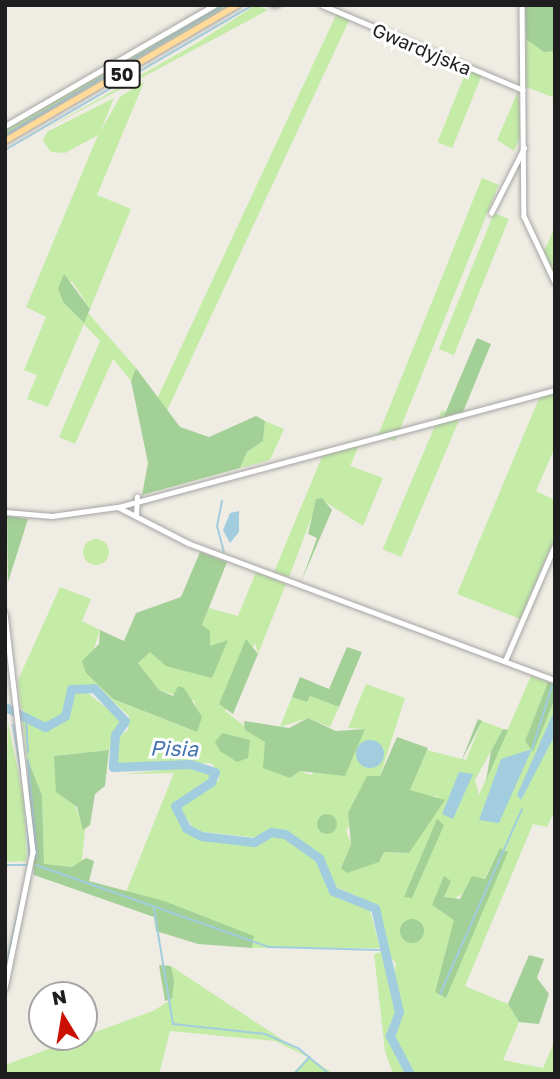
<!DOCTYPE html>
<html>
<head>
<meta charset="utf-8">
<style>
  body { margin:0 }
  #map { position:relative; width:560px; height:1079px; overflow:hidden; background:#efece3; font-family:"Golos Text",sans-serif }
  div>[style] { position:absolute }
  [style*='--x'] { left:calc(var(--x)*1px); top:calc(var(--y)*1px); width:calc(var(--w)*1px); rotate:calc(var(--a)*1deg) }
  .grass>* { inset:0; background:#c4eca7; transform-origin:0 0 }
  .round { border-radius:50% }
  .forest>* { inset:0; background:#a3d096 }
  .water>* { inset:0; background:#a1cddf }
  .stream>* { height:2px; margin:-1px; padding:0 1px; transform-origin:1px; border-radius:1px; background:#a1cddf }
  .river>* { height:9px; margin:-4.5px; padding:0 4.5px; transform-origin:4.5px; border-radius:4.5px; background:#a1cddf }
  .roads { filter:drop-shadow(0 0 2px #a5a5a5) drop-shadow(0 0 2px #a5a5a5) }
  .street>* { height:4.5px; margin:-2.25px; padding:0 2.25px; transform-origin:2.25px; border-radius:2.25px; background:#fff }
  .primary>* { height:6px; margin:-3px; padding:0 3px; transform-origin:3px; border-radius:3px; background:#ffda98 }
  span { translate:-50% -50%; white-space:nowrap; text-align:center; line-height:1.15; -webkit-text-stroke:6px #fff; paint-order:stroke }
  .shield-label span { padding:2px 5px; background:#fff; border:2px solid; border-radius:5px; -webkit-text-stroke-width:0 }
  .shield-label { font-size:18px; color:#1e1e1e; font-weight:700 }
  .street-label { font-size:19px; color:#1e1e1e }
  .water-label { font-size:21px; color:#4674b1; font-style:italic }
  .frame { position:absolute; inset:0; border:7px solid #1e1e1e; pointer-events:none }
  .north { position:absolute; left:28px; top:981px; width:70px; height:70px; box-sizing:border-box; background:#fff; border:2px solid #a5a5a5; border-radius:50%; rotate:349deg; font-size:19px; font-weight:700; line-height:28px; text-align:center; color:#1e1e1e }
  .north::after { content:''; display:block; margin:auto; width:24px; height:32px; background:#cb0f00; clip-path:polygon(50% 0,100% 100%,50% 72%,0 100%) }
</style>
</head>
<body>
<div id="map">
  <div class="grass">
    <i style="clip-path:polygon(219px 5px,230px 5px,5px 136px,5px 128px)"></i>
    <i style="clip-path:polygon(256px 5px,268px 10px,44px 130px,197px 43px)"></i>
    <i style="left:337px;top:13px;width:14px;height:434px;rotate:25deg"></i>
    <i style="clip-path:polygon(526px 39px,555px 51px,555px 98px,526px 87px)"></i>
    <i style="left:467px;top:69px;width:16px;height:79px;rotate:22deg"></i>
    <i style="clip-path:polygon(144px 82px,97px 195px,131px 209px,90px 309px,72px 281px,58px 288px,63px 302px,84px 323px,88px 313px,136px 368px,131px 381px,113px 359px,75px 444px,59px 437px,100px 341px,84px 324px,48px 407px,27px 399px,37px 375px,24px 370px,46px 317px,26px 307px,98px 135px,65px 153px,51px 152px,43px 141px,47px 132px,114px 98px,100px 132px,120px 97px)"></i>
    <i style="clip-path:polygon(518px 91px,522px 133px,514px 151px,497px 140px)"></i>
    <i style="left:482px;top:178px;width:18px;height:277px;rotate:22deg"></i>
    <i style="left:494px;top:213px;width:16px;height:147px;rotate:22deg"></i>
    <i style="clip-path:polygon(555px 226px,555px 274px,554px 277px,542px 256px)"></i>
    <i style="clip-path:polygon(555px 391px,555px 447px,536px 491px,555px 500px,555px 537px,520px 619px,457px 594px,540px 396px)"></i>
    <i style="left:460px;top:418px;width:151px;height:20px;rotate:113deg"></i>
    <i style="clip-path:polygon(265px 421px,284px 429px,270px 460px,240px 468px,247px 452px,263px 441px)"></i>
    <i style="clip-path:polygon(361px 441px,350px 466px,383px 478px,363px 526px,319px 498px,289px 577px,274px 572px,324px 452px)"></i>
    <i class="round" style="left:83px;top:539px;width:26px;height:26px"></i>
    <i style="clip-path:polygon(evenodd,256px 572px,286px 584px,258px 654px,255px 643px,225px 711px,265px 742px,267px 769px,290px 778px,300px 771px,311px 775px,364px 729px,348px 728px,366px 684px,405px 698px,380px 776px,346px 831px,351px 844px,341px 867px,384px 852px,409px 853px,437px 796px,423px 798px,410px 790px,427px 750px,466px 760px,482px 721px,503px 729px,475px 780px,479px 795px,531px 676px,548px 682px,525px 741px,533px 751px,555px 699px,555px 810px,547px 827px,533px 824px,465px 986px,508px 1004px,519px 1022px,503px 1060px,543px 1068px,555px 1040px,555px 1074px,413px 1074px,394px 1041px,401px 1012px,392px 984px,396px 963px,384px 949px,376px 905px,336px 887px,318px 853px,287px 832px,271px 829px,260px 838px,195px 831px,180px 808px,219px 780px,219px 773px,211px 763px,117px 766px,118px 737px,128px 730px,129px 716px,96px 686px,71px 686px,64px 714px,53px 721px,37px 724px,21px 708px,18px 680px,60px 587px,91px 599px,82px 621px,100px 630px,86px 673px,113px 699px,191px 730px,198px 713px,194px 701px,159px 690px,138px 663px,150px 651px,184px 669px,210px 646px,202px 625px,209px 608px,238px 616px,256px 572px,500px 849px,446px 998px,435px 992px,455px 920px,432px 905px,450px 881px,444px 897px,451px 901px,484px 879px,500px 849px)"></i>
    <i style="clip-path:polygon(84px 690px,121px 720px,109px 750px,54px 756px,85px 830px,82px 861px,73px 867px,44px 865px,42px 795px,27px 758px,22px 716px,44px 731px,68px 719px,73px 695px)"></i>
    <i style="clip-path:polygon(310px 696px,339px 707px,330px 727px,308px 718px,280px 727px,292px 697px,307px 702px)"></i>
    <i style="clip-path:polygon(8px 723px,24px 800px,27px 861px,5px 862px)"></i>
    <i style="clip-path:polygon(193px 767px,210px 770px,210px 778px,174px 803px,181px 824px,204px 839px,258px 844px,276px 836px,292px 841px,319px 862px,331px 893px,369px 907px,380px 948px,252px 948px,254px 937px,126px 892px,174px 773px,124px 774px)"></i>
    <i style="clip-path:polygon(381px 952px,390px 962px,397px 1013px,388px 1036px,407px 1074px,393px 1074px,385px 1051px,374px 954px)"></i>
    <i style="clip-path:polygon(171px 966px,334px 1074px,292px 1074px,308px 1057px,275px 1041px,170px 1031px,159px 1074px,5px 1074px,5px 1065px,153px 1011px,172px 999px)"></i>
  </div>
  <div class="forest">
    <i style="clip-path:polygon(555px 5px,555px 51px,544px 52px,526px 39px,525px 6px)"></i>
    <i style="clip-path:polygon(64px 274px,90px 309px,84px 323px,63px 302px,58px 288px)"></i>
    <i style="clip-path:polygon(477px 338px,491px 344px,463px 412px,444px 416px)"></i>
    <i style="clip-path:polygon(136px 368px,180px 427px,209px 437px,256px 416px,265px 421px,263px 441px,247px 452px,240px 468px,142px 495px,148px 463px,131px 381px)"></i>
    <i style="clip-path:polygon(322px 498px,332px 510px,301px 582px,317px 538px,308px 534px,316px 499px)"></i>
    <i style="clip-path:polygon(7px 516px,28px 519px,8px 582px)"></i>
    <i style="clip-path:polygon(200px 552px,227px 562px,202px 625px,210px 631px,210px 646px,228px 640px,212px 678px,166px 666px,150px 652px,138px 663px,159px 690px,173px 696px,178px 686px,184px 688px,202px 717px,197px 732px,113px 699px,86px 673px,82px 661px,99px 644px,100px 630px,124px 641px,136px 613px,181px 597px)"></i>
    <i style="clip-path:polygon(246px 639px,258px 654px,233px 714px,219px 704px)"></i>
    <i style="clip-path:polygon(347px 647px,362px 652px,339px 707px,310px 696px,307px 702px,292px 697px,300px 677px,329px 689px)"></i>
    <i style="clip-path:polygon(548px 682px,555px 685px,555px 699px,533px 752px,525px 741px)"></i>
    <i style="clip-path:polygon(308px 718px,336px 731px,365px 729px,345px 776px,300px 771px,290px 778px,263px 768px,265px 742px,245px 730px,244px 721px,289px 728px)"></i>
    <i style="clip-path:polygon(478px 719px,482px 721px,461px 762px)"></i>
    <i style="clip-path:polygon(503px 729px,508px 730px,486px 781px,491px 751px)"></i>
    <i style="clip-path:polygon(222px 733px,250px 740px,248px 758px,237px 762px,220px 751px,215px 742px)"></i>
    <i style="clip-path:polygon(397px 737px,428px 748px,410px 790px,445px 800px,409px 853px,384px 852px,379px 862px,347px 873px,341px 868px,351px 844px,348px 813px,367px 776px,380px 776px)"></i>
    <i style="clip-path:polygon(109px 750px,105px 786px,95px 794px,90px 825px,83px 830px,77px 807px,56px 792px,54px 756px)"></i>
    <i style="clip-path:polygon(27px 758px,42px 795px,44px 864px,72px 867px,86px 858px,94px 861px,89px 881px,164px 901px,254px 936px,252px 948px,198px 944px,156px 931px,154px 917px,34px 875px)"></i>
    <i class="round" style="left:317px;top:814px;width:20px;height:20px"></i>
    <i style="clip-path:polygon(437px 819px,444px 825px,412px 898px,404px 897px)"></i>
    <i style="clip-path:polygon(500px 848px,508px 852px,446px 998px,435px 992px,454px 920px,432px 905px,444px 876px,451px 881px,444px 897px,460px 899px,472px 876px,485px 879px)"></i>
    <i class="round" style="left:400px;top:919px;width:24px;height:24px"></i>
    <i style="clip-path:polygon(529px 955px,544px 959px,537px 978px,549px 994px,539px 1024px,519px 1022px,508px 1004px)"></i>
    <i style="clip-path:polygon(159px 965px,171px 966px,174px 981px,172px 999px,165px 1001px)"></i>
  </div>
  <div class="water">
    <i style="clip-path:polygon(239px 511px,239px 532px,230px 543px,223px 530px,230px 513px)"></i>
    <i style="clip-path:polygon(555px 709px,555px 735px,521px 800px,517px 795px)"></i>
    <i class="round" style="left:356px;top:740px;width:28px;height:28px"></i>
    <i style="clip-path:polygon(532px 749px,499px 823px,479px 820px,501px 759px)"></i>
    <i style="clip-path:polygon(459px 772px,473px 774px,453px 819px,442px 814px)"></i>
  </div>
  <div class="stream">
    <i style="--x:5;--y:135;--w:256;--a:-30.6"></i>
    <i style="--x:5;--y:150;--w:287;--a:-30.3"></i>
    <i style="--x:222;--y:501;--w:25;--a:101"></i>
    <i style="--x:217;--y:526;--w:27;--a:75"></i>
    <i style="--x:14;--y:709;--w:8;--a:83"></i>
    <i style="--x:26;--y:716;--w:36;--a:87"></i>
    <i style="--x:13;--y:725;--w:48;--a:80.3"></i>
    <i style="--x:532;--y:749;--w:69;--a:-72.3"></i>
    <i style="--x:28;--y:760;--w:98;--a:84.8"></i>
    <i style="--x:27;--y:816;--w:40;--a:87.1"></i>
    <i style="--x:5;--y:865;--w:22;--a:0"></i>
    <i style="--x:36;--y:865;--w:247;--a:19.4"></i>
    <i style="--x:269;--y:947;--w:113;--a:1.5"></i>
    <i style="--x:154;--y:909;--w:117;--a:80.6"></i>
    <i style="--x:173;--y:1024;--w:93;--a:6.2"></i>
    <i style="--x:265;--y:1034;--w:36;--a:23"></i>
    <i style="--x:298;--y:1048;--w:40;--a:40"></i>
    <i style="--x:5;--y:970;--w:76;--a:-77.1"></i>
    <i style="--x:440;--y:994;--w:202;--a:-66.1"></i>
    <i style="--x:294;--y:1074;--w:23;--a:-47"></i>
  </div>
  <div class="river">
    <i style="--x:5;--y:707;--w:45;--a:26.6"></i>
    <i style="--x:45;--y:727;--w:23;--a:-29"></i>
    <i style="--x:65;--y:716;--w:28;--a:-77"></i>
    <i style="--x:71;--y:689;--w:23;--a:-2"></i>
    <i style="--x:94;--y:688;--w:45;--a:46.8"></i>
    <i style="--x:125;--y:721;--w:17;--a:126"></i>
    <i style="--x:115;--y:735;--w:32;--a:94"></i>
    <i style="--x:113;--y:767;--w:77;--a:-2.2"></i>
    <i style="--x:190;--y:764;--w:26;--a:18"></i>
    <i style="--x:215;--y:772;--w:11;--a:112"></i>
    <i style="--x:211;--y:782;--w:43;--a:146.3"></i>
    <i style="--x:175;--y:806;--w:25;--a:63"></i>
    <i style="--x:186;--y:828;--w:17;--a:28"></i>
    <i style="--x:201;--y:836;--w:53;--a:6.5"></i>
    <i style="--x:254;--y:842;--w:20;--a:-30"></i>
    <i style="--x:271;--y:832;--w:14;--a:8"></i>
    <i style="--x:285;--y:834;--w:42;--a:35.2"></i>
    <i style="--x:319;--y:858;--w:36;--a:67"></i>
    <i style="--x:333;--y:891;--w:45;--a:22"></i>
    <i style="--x:375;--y:908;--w:107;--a:77"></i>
    <i style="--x:399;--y:1012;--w:26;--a:111"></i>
    <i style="--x:390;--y:1036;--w:43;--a:62.2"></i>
  </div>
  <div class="roads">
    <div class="street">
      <i style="--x:272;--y:5;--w:6;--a:0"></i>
      <i style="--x:322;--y:5;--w:218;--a:22.9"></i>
      <i style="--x:522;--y:5;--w:211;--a:89.5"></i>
      <i style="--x:524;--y:216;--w:73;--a:64.8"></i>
      <i style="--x:5;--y:126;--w:242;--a:-30"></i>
      <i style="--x:491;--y:213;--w:73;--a:-63.1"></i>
      <i style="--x:118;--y:507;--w:452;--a:-15"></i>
      <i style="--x:5;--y:512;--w:47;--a:4.9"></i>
      <i style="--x:52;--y:516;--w:67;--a:-7.8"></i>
      <i style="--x:118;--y:507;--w:79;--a:27.2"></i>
      <i style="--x:188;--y:543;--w:392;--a:20.5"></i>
      <i style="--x:136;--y:515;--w:18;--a:-87"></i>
      <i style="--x:5;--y:613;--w:241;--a:83.3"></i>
      <i style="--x:33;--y:852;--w:139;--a:101.6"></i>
      <i style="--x:505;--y:661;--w:126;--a:-66.7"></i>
    </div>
    <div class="primary">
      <i style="--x:5;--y:141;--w:270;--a:-30.3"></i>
    </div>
  </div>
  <div class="shield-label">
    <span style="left:122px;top:74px">50</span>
  </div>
  <div class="street-label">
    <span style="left:422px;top:49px;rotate:23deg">Gwardyjska</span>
  </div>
  <div class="water-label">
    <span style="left:174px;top:748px;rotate:1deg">Pisia</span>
  </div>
  <div class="frame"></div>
  <div class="north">N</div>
</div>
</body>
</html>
